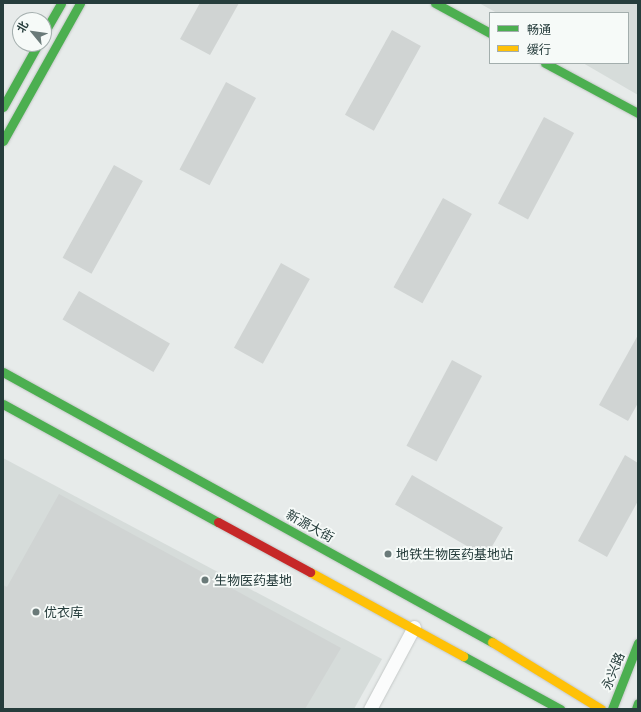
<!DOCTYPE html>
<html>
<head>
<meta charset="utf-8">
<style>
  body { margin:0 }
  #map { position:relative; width:641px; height:712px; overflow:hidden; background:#e7ebea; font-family:"Golos Text","Noto Sans SC",sans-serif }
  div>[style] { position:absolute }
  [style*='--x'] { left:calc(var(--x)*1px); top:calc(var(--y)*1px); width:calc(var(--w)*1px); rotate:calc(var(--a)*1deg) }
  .built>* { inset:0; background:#d6dcda }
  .building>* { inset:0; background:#d0d4d3; transform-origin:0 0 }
  .roads { filter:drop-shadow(0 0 1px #c4c8c7) drop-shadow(0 0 1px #c4c8c7) }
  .street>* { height:13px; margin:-6.5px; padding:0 6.5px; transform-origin:6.5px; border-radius:6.5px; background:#fbfcfc }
  .fast>* { height:9px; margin:-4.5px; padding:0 4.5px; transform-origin:4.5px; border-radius:4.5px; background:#4caf50 }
  .slow>* { height:9px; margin:-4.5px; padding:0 4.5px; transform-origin:4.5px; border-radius:4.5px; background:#ffc107 }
  .jam>* { height:9px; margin:-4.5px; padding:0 4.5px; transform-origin:4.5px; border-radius:4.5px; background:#c62828 }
  .dots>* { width:11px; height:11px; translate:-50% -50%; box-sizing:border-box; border:2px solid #f6faf8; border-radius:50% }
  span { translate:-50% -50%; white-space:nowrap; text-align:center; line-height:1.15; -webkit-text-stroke:3.5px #f6faf8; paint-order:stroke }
  .street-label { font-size:13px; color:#263d3c }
  .poi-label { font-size:13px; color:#263d3c }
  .left { translate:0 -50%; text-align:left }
  .frame { position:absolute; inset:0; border:4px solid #263d3c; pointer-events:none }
  .legend { position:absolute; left:489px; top:12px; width:140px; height:52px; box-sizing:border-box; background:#f6faf8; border:1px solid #a3aead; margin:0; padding:5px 7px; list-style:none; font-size:12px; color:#263d3c }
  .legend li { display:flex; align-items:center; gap:8px; height:20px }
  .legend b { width:20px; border:1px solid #a3aead }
  .north { position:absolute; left:12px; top:12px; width:40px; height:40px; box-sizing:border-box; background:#f6faf8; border:1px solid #a3aead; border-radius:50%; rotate:299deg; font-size:11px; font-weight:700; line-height:16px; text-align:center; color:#263d3c }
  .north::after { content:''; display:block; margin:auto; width:14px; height:18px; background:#6a7a79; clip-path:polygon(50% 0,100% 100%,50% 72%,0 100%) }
</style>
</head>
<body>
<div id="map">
  <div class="built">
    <i style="clip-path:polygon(479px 3px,638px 3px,638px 95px,583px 63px,628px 63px,628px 13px,497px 13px)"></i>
    <i style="clip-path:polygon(3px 458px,382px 659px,354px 709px,3px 709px)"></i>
  </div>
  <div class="building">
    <i style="clip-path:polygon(200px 3px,239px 3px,210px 55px,180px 39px)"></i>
    <i style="left:392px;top:30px;width:33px;height:97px;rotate:29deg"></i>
    <i style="left:226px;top:82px;width:34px;height:99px;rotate:28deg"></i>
    <i style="left:544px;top:117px;width:34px;height:98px;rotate:28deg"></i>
    <i style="left:114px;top:165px;width:33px;height:106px;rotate:29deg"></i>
    <i style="left:443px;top:198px;width:33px;height:102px;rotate:29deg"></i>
    <i style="left:281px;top:263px;width:33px;height:97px;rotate:29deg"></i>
    <i style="left:79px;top:291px;width:105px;height:33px;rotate:30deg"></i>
    <i style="clip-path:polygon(638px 335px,638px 403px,628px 421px,599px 405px)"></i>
    <i style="left:452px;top:360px;width:34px;height:97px;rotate:28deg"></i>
    <i style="clip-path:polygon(625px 455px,638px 463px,638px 501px,607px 557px,578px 541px)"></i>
    <i style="left:412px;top:475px;width:105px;height:34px;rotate:30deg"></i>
    <i style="clip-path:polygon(59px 494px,341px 648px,305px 709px,3px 709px,3px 585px,7px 587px)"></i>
  </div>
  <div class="roads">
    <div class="street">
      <i style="--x:370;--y:709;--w:93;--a:-61.8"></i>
    </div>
    <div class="fast">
      <i style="--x:435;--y:3;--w:63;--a:28.6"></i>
      <i style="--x:44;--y:33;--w:34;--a:-60"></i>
      <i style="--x:545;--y:63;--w:106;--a:28.3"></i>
      <i style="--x:3;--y:107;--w:72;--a:-60.9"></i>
      <i style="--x:3;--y:141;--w:158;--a:-60.8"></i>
      <i style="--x:3;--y:372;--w:559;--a:28.91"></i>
      <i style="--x:3;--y:404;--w:245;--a:28.8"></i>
      <i style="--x:463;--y:656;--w:111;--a:28.7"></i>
      <i style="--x:612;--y:709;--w:71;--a:-68.5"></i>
      <i style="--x:636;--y:709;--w:6;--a:-72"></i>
    </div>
    <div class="slow">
      <i style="--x:310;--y:572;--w:175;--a:28.8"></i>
      <i style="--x:492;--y:642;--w:128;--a:31.6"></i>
    </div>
    <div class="jam">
      <i style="--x:218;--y:522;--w:105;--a:28.5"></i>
    </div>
  </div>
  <div class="dots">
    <i style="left:388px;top:554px;background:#6a7a79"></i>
    <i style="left:205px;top:580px;background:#6a7a79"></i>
    <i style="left:36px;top:612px;background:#6a7a79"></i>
  </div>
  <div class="street-label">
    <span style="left:310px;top:526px;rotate:29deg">新源大街</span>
    <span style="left:613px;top:671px;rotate:-68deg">永兴路</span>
  </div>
  <div class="poi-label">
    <span class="left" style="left:396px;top:554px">地铁生物医药基地站</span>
    <span class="left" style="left:214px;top:580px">生物医药基地</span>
    <span class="left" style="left:44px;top:612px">优衣库</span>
  </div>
  <div class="frame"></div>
  <ul class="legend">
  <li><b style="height:5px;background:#4caf50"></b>畅通</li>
  <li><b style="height:5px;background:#ffc107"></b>缓行</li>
  </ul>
  <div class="north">北</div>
</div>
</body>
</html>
